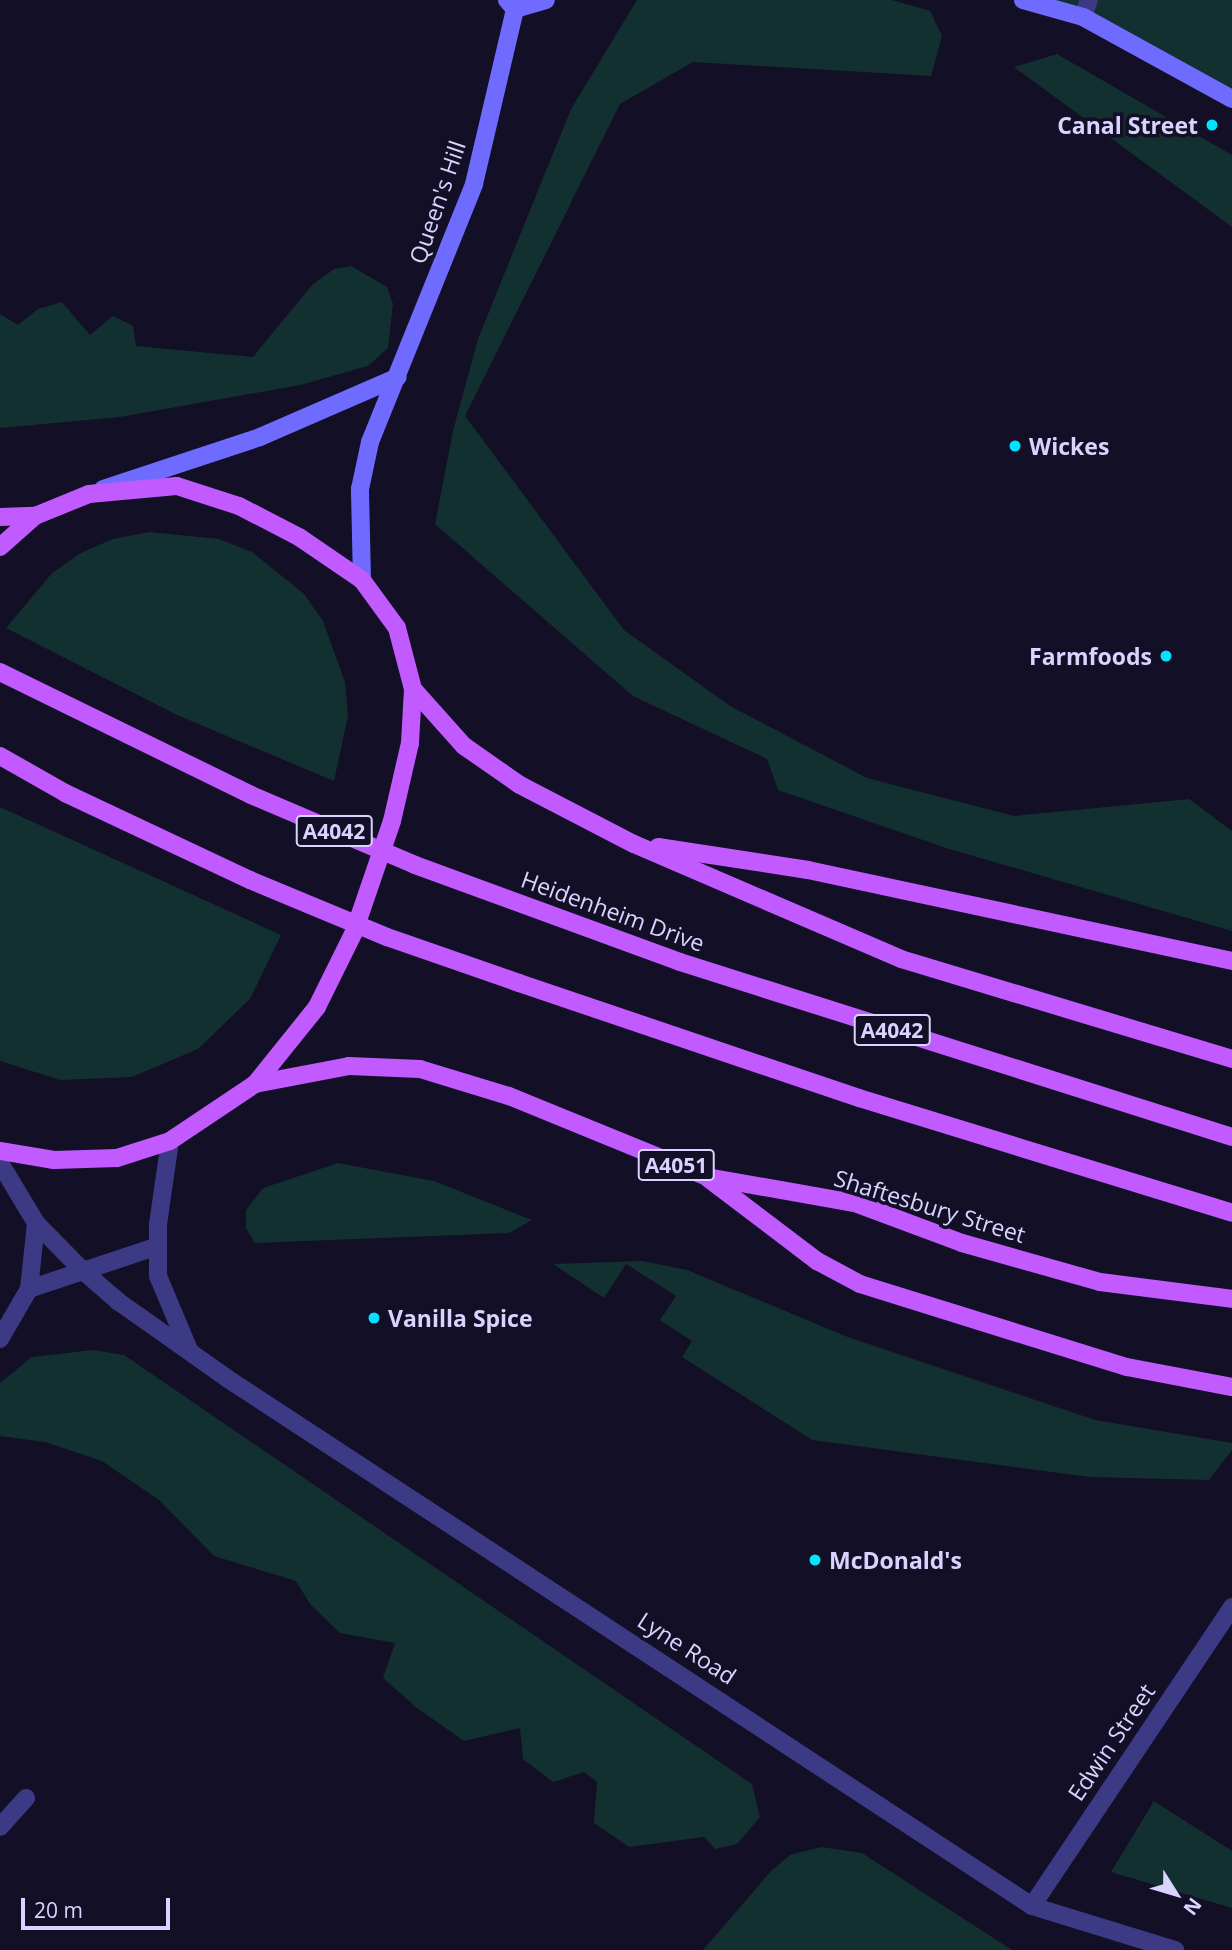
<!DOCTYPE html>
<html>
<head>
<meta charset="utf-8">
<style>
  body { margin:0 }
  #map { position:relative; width:1232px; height:1950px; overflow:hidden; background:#130f26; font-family:"Open Sans",sans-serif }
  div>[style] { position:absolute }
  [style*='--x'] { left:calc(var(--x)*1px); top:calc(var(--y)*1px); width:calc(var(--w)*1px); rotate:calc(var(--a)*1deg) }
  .green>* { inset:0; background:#12302f }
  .street>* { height:18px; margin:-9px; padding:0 9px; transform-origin:9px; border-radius:9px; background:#3d3a85 }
  .secondary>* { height:18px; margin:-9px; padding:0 9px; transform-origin:9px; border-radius:9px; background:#6f6bff }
  .primary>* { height:18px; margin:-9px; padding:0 9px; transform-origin:9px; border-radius:9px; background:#c25bff }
  .primary-bridge>* { height:18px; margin:-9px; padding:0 9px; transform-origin:9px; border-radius:9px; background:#c25bff }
  .dots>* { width:19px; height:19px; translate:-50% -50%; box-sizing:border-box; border:4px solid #130f26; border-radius:50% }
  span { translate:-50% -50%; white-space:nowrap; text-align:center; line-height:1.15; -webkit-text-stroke:7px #130f26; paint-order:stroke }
  .shield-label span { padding:2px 5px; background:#130f26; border:2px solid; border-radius:5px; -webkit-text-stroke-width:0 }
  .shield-label { font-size:21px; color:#d9d4ff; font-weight:700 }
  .poi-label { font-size:23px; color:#d9d4ff; font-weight:700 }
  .right { translate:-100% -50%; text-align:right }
  .left { translate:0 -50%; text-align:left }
  .street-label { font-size:23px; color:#d9d4ff }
  .north { position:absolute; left:1141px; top:1859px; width:70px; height:70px; -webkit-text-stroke:5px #130f26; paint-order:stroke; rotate:127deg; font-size:19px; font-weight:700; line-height:28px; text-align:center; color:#d9d4ff }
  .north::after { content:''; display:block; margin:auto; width:24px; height:32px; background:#d9d4ff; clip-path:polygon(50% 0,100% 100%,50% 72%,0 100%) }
  .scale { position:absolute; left:21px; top:1898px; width:149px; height:32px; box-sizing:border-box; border:4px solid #d9d4ff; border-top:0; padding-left:9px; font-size:21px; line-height:24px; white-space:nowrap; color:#d9d4ff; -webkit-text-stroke:5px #130f26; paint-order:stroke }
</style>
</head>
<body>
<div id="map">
  <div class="green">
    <i style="clip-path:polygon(637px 0,892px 0,930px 11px,942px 36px,931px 76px,693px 62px,620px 104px,465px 416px,624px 630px,730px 706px,867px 778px,1014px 816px,1189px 799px,1232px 831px,1232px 931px,946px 848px,778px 790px,767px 759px,633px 696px,435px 524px,453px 431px,478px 339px,571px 109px)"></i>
    <i style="clip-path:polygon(1023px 0,1232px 0,1232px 99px,1171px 64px)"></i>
    <i style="clip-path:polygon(1057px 54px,1232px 155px,1232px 227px,1014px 67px)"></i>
    <i style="clip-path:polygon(351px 266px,387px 287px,393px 304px,388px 348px,368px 366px,300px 385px,120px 417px,0 428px,0 314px,18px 325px,38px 309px,62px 302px,90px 335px,113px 316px,133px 326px,136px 346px,253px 357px,312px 285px,334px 269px)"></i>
    <i style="clip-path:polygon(149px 532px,219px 539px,252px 552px,304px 594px,323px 621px,345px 682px,348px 716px,334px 781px,177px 715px,6px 628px,52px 573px,81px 553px,113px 539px)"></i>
    <i style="clip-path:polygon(0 807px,281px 935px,250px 999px,198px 1049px,132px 1077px,60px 1080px,0 1061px)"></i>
    <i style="clip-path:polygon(338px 1163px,434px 1181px,532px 1220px,509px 1233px,255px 1243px,246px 1228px,246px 1210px,263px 1188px)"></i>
    <i style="clip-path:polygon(642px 1261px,687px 1270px,845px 1336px,1095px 1420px,1232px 1443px,1232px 1450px,1209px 1480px,1090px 1477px,812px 1440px,682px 1357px,692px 1341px,660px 1320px,676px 1296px,626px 1264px,604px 1298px,553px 1264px)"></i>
    <i style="clip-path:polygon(93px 1350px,124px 1355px,752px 1784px,760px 1817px,737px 1844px,715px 1849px,704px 1837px,629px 1847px,594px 1823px,597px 1782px,584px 1772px,553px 1782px,523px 1759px,520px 1728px,464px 1741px,417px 1708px,383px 1678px,395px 1643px,340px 1633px,310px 1604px,296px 1581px,214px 1556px,159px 1500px,102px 1461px,45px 1442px,0 1436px,0 1383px,32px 1357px)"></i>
    <i style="clip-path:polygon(1154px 1801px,1232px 1851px,1232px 1908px,1111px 1872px)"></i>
    <i style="clip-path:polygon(821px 1847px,862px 1853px,1012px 1950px,703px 1950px,772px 1870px,790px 1855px)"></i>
  </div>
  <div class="street">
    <i style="--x:1083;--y:17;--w:18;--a:-71"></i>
    <i style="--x:170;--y:1141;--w:84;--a:98.2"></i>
    <i style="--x:158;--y:1224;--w:52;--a:90"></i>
    <i style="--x:158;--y:1276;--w:80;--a:67.3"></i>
    <i style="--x:0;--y:1163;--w:70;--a:59"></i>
    <i style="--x:36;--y:1223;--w:66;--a:45.6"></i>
    <i style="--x:82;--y:1270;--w:49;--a:40.9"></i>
    <i style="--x:119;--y:1302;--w:133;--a:35.2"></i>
    <i style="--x:228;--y:1379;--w:961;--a:33.24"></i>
    <i style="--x:1032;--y:1906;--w:150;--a:17.1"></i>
    <i style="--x:29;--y:1289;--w:136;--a:-18.4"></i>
    <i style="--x:0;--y:1339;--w:58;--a:-59.9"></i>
    <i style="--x:29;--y:1289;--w:66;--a:-83.9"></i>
    <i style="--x:0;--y:1827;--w:39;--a:-48"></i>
    <i style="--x:1032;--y:1906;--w:360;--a:-56.2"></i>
  </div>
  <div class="secondary">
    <i style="--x:1023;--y:0;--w:62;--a:15.8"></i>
    <i style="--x:1083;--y:17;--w:170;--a:28.8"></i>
    <i style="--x:515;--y:9;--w:32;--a:-16"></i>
    <i style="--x:103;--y:489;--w:165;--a:-18.3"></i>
    <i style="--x:260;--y:437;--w:150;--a:-23.5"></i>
    <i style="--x:362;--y:580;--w:91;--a:-91.3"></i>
    <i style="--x:360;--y:489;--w:48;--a:-78"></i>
    <i style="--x:370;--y:442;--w:278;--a:-68"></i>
    <i style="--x:474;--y:184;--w:180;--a:-76.8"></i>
    <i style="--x:515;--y:9;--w:12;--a:-132"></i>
  </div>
  <div class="primary">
    <i style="--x:0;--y:517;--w:35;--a:-2"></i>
    <i style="--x:0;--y:547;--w:47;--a:-41.5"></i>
    <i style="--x:35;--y:516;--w:58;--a:-22.2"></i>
    <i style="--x:89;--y:494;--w:88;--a:-5.2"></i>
    <i style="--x:177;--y:486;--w:65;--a:17.9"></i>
    <i style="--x:239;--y:506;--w:68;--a:27.3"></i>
    <i style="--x:299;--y:537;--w:76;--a:34.3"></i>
    <i style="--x:362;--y:580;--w:59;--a:53.9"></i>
    <i style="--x:397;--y:628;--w:63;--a:75.3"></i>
    <i style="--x:413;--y:689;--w:54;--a:93.2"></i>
    <i style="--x:410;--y:743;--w:80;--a:103"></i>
    <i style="--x:392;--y:821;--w:117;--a:108.9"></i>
    <i style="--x:354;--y:932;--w:84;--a:116.3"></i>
    <i style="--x:317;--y:1007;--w:99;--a:128.8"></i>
    <i style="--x:255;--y:1084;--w:102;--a:146.2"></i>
    <i style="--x:170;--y:1141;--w:56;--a:162.2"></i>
    <i style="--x:117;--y:1158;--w:63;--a:178.2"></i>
    <i style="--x:54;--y:1160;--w:55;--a:-170.5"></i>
    <i style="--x:413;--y:689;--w:76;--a:48.2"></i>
    <i style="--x:464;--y:746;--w:68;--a:34.9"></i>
    <i style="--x:520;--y:785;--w:128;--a:27.4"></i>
    <i style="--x:634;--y:844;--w:291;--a:23.3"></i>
    <i style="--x:901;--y:959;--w:346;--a:16.8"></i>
    <i style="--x:658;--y:847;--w:152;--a:8.7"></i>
    <i style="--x:808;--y:870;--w:434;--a:12.1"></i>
    <i style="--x:680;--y:962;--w:579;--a:17.59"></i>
    <i style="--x:519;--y:983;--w:359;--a:18.7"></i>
    <i style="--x:859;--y:1098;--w:390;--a:17.1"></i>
    <i style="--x:255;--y:1084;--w:96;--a:-10.8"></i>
    <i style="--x:349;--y:1066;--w:71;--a:2.4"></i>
    <i style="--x:420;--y:1069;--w:93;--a:16.9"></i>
    <i style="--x:509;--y:1096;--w:214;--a:22.2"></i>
    <i style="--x:707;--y:1177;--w:150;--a:10"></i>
    <i style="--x:855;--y:1203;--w:114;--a:20.5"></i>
    <i style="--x:962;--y:1243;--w:143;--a:15.8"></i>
    <i style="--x:1100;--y:1282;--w:133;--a:7.3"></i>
    <i style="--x:709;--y:1179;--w:136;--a:37.2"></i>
    <i style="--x:817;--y:1261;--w:49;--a:28.1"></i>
    <i style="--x:860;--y:1284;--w:280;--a:17.3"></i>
    <i style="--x:1127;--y:1367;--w:107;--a:10.8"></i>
  </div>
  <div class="primary-bridge">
    <i style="--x:0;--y:672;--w:280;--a:26.1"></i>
    <i style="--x:251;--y:795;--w:178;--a:23.1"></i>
    <i style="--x:415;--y:865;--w:282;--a:20.1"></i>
    <i style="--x:0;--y:756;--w:75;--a:29.6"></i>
    <i style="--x:65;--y:793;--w:204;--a:25.2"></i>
    <i style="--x:250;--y:880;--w:148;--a:22.6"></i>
    <i style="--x:387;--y:937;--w:140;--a:19.2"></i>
  </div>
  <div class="dots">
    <i style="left:1212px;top:125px;background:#00e5ff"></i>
    <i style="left:1015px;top:446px;background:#00e5ff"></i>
    <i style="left:1166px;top:656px;background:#00e5ff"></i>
    <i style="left:374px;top:1318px;background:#00e5ff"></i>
    <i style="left:815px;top:1560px;background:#00e5ff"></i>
  </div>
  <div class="shield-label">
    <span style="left:334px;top:831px">A4042</span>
    <span style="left:892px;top:1030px">A4042</span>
    <span style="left:676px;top:1165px">A4051</span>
  </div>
  <div class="poi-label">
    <span class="right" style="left:1198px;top:125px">Canal Street</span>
    <span class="left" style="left:1029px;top:446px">Wickes</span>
    <span class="right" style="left:1152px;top:656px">Farmfoods</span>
    <span class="left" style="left:388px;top:1318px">Vanilla Spice</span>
    <span class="left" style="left:829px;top:1560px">McDonald's</span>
  </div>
  <div class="street-label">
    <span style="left:437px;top:202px;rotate:-71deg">Queen's Hill</span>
    <span style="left:613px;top:911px;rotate:20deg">Heidenheim Drive</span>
    <span style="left:930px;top:1206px;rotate:17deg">Shaftesbury Street</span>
    <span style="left:687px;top:1648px;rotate:33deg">Lyne Road</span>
    <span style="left:1111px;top:1742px;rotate:-56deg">Edwin Street</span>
  </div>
  <div class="north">N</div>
  <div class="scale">20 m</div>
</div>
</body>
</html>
